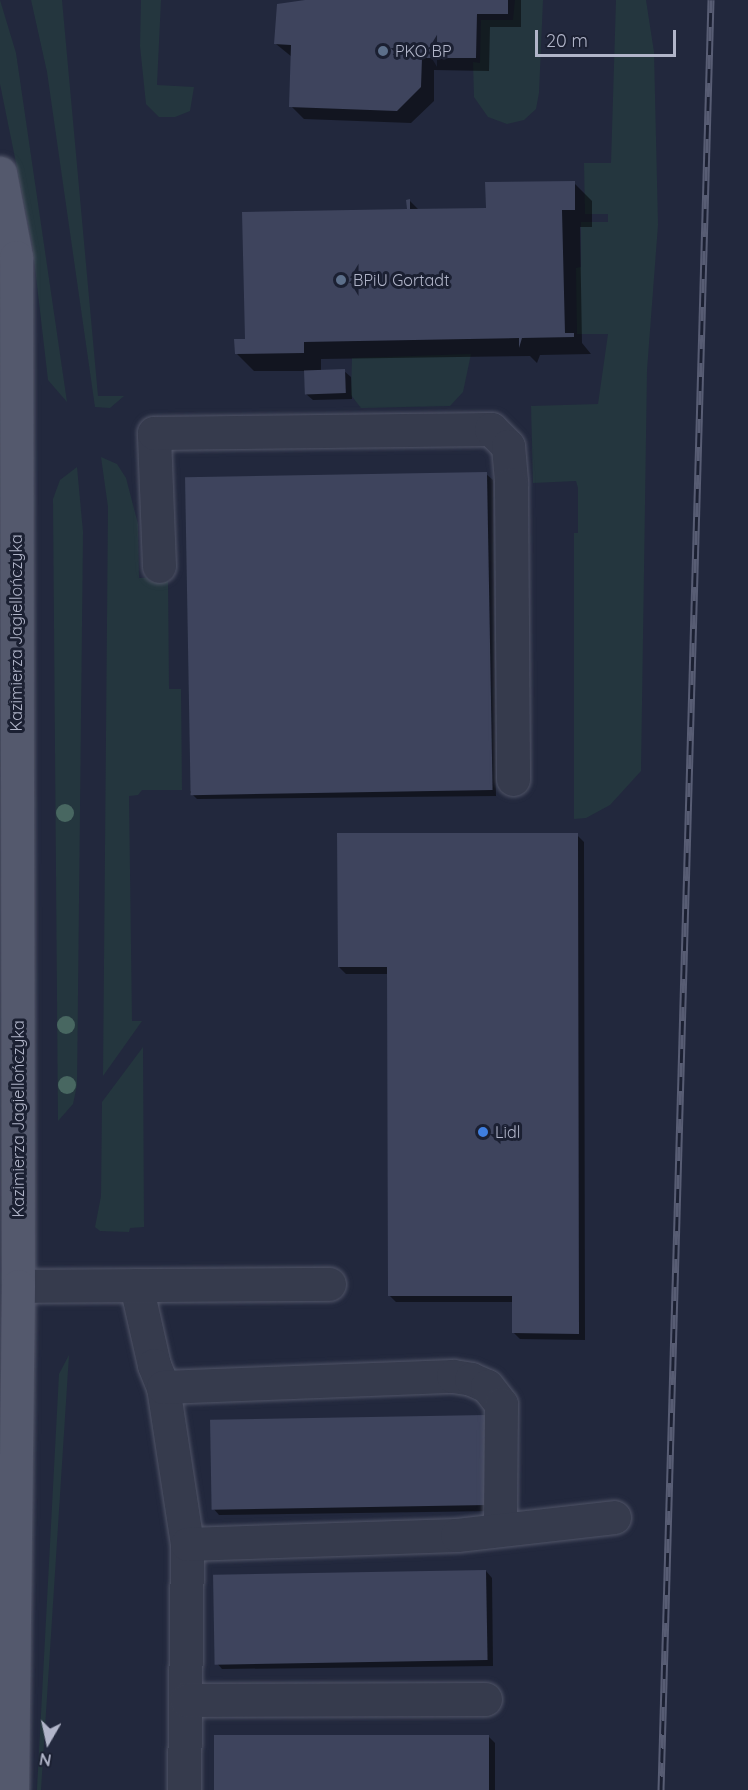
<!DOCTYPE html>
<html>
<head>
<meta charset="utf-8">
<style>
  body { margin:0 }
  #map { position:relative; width:748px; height:1790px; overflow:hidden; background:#22283d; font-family:Quicksand,sans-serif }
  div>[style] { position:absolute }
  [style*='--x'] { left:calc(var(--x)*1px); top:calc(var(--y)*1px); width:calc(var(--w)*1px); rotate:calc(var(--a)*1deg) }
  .green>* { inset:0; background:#24363e }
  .shadow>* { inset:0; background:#0007 }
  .building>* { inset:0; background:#3e445d; transform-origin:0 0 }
  .roads { filter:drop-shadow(0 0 2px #515568) drop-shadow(0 0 2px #515568) }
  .minor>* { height:33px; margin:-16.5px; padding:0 16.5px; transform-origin:16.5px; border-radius:16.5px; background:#363b4d }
  .major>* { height:33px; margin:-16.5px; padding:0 16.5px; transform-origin:16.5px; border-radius:16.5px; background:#54596d }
  .rail>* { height:7px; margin-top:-3.5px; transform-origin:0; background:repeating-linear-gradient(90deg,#1b2032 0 14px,#585d74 0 28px); box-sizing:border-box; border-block:2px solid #585d74 }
  .trees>* { width:18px; height:18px; margin:-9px; border-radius:50%; background:#486761 }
  .dots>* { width:16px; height:16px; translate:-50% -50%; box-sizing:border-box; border:3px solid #1b2032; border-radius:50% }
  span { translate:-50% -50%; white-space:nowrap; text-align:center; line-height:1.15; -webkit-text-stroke:6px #1b2032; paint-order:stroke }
  .poi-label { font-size:16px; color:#b1b5c9 }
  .left { translate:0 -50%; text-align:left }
  .street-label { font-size:16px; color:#b1b5c9 }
  .north { position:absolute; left:18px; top:1712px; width:60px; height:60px; -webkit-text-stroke:4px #1b2032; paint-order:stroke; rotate:189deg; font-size:16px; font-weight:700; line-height:24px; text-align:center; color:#b1b5c9 }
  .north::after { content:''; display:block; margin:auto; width:21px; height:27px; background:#b1b5c9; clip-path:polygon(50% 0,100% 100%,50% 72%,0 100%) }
  .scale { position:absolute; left:535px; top:30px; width:141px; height:27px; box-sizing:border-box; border:3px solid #b1b5c9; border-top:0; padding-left:8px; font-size:18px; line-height:21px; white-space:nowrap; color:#b1b5c9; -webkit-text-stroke:4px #1b2032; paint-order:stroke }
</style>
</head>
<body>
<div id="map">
  <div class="green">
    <i style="clip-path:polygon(0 0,16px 53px,67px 402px,48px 380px,32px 242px,0 84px)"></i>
    <i style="clip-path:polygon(31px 0,62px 0,98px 396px,124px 396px,110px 408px,95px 407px,47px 72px)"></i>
    <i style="clip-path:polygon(141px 0,161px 0,157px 85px,194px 87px,190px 111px,175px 117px,159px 117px,146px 104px,140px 46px)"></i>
    <i style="clip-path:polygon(515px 0,543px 0,539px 93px,536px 109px,524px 120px,507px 124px,488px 117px,474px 97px,473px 62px,480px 63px,481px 20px,513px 20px)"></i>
    <i style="clip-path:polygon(616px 0,646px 0,654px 52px,658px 225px,647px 370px,641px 771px,610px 805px,586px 818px,574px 819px,574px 533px,578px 533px,578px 488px,576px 481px,533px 483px,531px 406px,598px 404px,608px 334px,577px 334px,576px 268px,581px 267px,581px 222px,608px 222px,608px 214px,585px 214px,584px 163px,611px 163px)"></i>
    <i style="clip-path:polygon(471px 354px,463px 392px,450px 406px,361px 408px,351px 395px,352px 358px)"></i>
    <i style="clip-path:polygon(101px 457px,117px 464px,126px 478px,138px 524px,139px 578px,168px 577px,169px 689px,181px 689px,182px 790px,142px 790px,138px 795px,129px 796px,132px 1021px,142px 1021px,103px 1076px,108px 507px)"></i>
    <i style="clip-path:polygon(77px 467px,83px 532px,77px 1085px,73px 1104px,58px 1121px,53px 499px,60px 480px)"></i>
    <i style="clip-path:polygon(143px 1047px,144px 1227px,130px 1228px,129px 1232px,100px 1231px,95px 1227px,101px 1196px,102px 1102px)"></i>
    <i style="clip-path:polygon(69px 1355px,41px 1790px,37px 1790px,59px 1374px)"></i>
  </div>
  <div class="shadow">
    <i style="clip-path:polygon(306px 0,521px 0,521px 27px,490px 27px,489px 71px,434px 70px,434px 101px,411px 123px,304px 119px,291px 106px,292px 57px,276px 44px)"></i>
    <i style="clip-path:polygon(574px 183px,592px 201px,592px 227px,580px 227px,582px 343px,591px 354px,540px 355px,537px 363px,530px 356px,321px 359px,321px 372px,344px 371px,351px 377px,352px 399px,313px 400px,306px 394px,306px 371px,254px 371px,236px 353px,246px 341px,408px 211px,410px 201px,419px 210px,487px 210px)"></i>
    <i style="clip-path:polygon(486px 474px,493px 480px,496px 796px,197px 799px,190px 792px)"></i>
    <i style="clip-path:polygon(577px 835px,584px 842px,585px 1340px,520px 1339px,514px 1333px,513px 1302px,396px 1302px,389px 1295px,389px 974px,346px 974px,339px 967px)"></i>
    <i style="clip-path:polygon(492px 1423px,494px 1511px,219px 1515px,213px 1508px)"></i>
    <i style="clip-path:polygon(486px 1571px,492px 1578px,493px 1666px,222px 1669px,216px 1662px)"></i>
    <i style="clip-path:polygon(488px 1736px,495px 1743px,495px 1790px,216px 1790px)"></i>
  </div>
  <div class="building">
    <i style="clip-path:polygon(305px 0,508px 0,508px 14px,477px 14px,476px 58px,422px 58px,421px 87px,397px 111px,289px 107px,291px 45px,274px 44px,277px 4px)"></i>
    <i style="clip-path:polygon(575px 181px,575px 210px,562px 210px,565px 333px,574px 333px,574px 337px,522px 338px,519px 348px,519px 338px,304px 342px,304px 353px,235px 354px,234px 339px,245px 339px,242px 212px,407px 209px,406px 200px,410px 199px,410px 209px,486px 208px,485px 182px)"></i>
    <i style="left:345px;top:369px;width:24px;height:41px;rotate:88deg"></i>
    <i style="left:487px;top:472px;width:318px;height:302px;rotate:89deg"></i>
    <i style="clip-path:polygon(337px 833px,578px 833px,579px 1334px,512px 1333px,512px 1296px,388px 1296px,387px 967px,338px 967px)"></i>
    <i style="left:486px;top:1415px;width:90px;height:276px;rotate:89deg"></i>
    <i style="left:486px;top:1570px;width:90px;height:273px;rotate:89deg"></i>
    <i style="left:489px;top:1735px;width:55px;height:275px;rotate:90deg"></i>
  </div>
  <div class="roads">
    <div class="minor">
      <i style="--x:159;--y:566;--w:133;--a:-92.2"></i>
      <i style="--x:154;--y:433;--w:337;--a:-0.7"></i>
      <i style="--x:491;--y:429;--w:24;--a:45"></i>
      <i style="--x:508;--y:446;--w:38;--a:85"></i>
      <i style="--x:511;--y:484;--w:295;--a:89.6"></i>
      <i style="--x:136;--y:1285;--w:82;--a:77.3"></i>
      <i style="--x:154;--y:1365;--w:24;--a:68"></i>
      <i style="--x:163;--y:1387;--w:159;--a:81.3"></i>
      <i style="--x:187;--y:1544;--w:246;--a:90.7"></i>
      <i style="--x:18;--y:1286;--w:311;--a:-0.4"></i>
      <i style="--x:163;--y:1387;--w:290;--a:-2.2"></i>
      <i style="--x:453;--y:1376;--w:18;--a:9"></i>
      <i style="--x:471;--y:1379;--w:17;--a:24"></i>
      <i style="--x:487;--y:1386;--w:23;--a:52"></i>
      <i style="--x:501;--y:1404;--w:123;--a:90.5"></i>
      <i style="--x:187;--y:1544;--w:270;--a:-1.9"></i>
      <i style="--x:457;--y:1535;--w:158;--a:-6.5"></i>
      <i style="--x:186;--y:1700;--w:299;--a:-0.2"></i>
    </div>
    <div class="major">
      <i style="--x:0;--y:173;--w:86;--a:79.2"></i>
      <i style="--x:16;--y:257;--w:1029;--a:89.89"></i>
      <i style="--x:18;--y:1286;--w:504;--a:90.68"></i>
    </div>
  </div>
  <div class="rail">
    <i style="--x:661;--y:1790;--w:1791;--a:-88.4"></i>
  </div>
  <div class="trees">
    <i style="left:65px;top:813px"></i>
    <i style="left:66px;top:1025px"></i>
    <i style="left:67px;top:1085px"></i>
  </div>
  <div class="dots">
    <i style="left:383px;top:51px;background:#5c6f8a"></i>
    <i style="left:341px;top:280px;background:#5c6f8a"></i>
    <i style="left:483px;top:1132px;background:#3f7fe0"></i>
  </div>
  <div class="poi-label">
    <span class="left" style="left:395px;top:51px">PKO BP</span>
    <span class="left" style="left:353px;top:280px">BPiU Gortadt</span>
    <span class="left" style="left:495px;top:1132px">Lidl</span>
  </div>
  <div class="street-label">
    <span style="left:16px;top:633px;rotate:-90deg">Kazimierza Jagiellończyka</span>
    <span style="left:18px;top:1119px;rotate:-90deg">Kazimierza Jagiellończyka</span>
  </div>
  <div class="north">N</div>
  <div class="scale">20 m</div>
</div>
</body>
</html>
